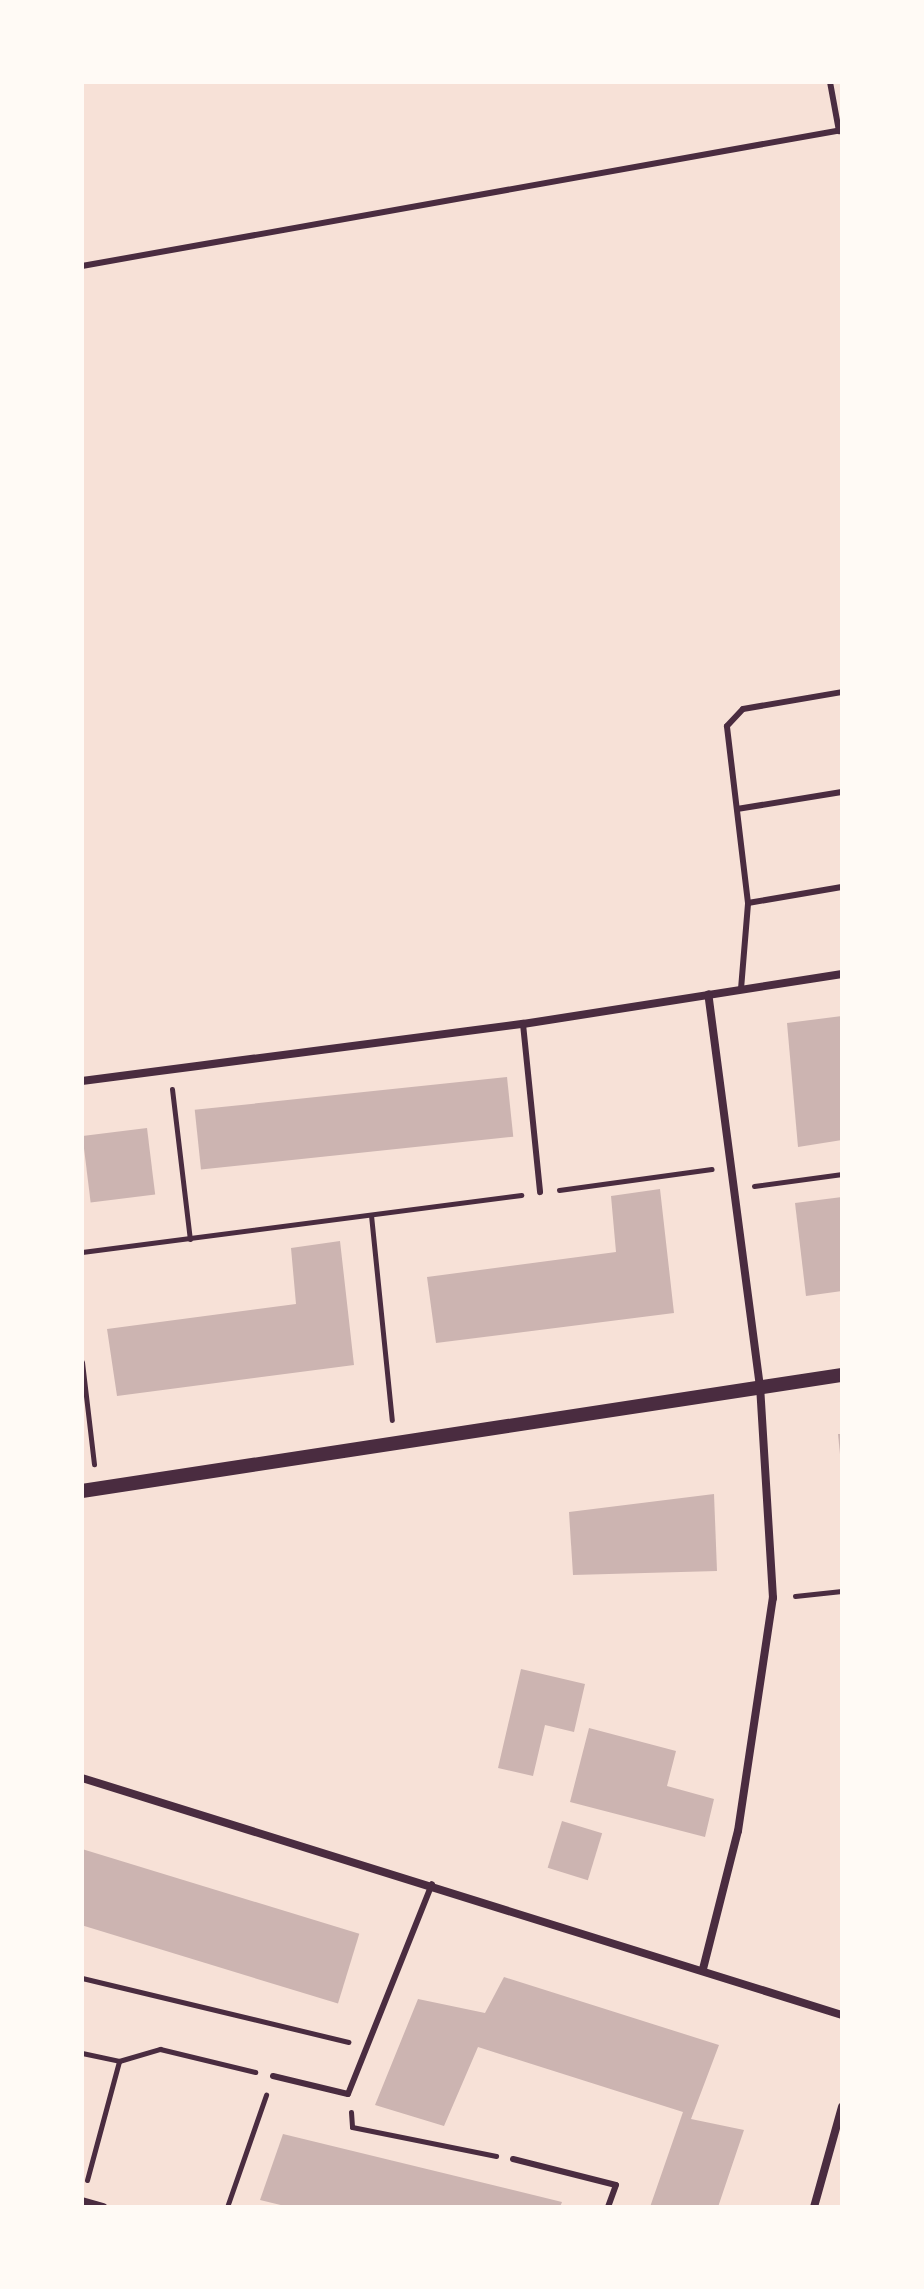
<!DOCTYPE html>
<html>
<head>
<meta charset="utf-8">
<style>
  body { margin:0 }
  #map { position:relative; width:924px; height:2289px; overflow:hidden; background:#f7e1d7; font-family:"Exo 2",sans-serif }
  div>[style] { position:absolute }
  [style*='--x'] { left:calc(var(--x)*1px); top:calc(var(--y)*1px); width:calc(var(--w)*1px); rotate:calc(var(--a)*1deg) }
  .building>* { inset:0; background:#ccb4b1; transform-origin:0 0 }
  .path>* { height:5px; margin:-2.5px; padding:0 2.5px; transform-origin:2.5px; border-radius:2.5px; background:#4a2c40 }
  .service>* { height:6px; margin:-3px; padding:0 3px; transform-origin:3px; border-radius:3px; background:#4a2c40 }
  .minor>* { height:8px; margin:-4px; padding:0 4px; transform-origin:4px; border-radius:4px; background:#4a2c40 }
  .tertiary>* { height:14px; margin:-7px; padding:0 7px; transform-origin:7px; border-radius:7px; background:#4a2c40 }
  span { translate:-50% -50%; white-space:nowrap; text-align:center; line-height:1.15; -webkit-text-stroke:6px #fffaf5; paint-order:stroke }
  .frame { position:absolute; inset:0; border:84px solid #fffaf5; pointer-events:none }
</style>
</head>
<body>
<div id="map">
  <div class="building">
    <i style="clip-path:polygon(842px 1016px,842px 1140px,798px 1147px,787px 1023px)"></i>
    <i style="left:507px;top:1077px;width:60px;height:314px;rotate:84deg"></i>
    <i style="left:147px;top:1128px;width:67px;height:65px;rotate:83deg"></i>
    <i style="clip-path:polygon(660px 1189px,674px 1313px,436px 1343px,427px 1277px,616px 1252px,611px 1196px)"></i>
    <i style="clip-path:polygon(842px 1197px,842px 1291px,806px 1296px,795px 1203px)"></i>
    <i style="clip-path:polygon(340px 1241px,354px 1365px,117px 1396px,107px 1329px,296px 1304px,291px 1248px)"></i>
    <i style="clip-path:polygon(838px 1434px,842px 1434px,842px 1454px,840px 1454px)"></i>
    <i style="clip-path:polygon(714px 1494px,717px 1571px,573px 1575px,569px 1512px)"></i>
    <i style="clip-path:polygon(521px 1669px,585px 1684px,574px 1732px,545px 1725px,533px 1776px,498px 1768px)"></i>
    <i style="clip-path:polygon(589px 1728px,676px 1751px,667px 1786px,714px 1799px,705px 1837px,570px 1802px)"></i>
    <i style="left:562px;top:1821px;width:42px;height:49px;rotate:17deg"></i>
    <i style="left:82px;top:1849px;width:290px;height:73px;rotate:17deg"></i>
    <i style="clip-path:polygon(504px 1977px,719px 2045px,691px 2119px,744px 2130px,718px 2207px,650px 2207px,683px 2112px,478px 2047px,444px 2126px,375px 2105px,418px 1999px,485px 2013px)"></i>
    <i style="clip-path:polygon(283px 2134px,562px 2202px,560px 2207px,289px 2207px,260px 2200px)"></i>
  </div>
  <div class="path">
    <i style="--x:172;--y:1089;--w:151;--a:83.2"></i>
    <i style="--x:754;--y:1186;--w:89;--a:-7.8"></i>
    <i style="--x:559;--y:1190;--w:154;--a:-7.8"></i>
    <i style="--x:371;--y:1215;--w:206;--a:84.2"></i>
    <i style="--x:82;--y:1252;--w:443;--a:-7.4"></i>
    <i style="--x:82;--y:1362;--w:103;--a:83.3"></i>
    <i style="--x:795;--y:1596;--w:47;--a:-6.1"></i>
    <i style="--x:82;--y:1978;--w:274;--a:13.5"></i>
    <i style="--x:82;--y:2053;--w:38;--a:12"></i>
    <i style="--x:119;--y:2061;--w:43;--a:-16.3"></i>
    <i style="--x:160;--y:2049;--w:98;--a:13.6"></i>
    <i style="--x:351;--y:2112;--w:15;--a:86"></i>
    <i style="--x:352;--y:2127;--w:147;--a:11.4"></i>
    <i style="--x:87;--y:2180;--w:123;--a:-74.9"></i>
    <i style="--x:227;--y:2207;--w:119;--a:-70.8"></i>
  </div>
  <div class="service">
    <i style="--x:830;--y:82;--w:50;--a:79.6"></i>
    <i style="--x:82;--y:266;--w:772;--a:-10.15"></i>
    <i style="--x:737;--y:809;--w:106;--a:-9.2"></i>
    <i style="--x:748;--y:903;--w:95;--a:-9.7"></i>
    <i style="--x:741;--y:989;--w:86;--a:-85.3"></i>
    <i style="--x:748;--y:903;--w:178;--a:-96.8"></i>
    <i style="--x:727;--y:726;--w:23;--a:-47"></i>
    <i style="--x:743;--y:709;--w:100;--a:-9.7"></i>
    <i style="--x:523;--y:1024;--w:169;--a:84.2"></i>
    <i style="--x:273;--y:2076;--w:77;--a:13.5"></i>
    <i style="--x:348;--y:2094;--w:226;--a:-68.2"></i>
    <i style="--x:513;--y:2159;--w:106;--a:14.2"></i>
    <i style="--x:616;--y:2185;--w:23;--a:110"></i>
  </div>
  <div class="minor">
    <i style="--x:82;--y:1081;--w:445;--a:-7.4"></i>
    <i style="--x:523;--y:1024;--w:323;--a:-8.9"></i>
    <i style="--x:82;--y:1778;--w:796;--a:17.32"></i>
    <i style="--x:703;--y:1969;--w:142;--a:-75.8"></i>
    <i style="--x:738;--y:1831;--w:236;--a:-81.5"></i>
    <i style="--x:773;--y:1598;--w:211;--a:-93.5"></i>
    <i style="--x:760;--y:1387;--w:396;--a:-97.5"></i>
    <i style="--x:82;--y:2201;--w:22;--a:16"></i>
    <i style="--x:814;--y:2207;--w:104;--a:-74.4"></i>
  </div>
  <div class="tertiary">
    <i style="--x:82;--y:1491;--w:769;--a:-8.68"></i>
  </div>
  <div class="frame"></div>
</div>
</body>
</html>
